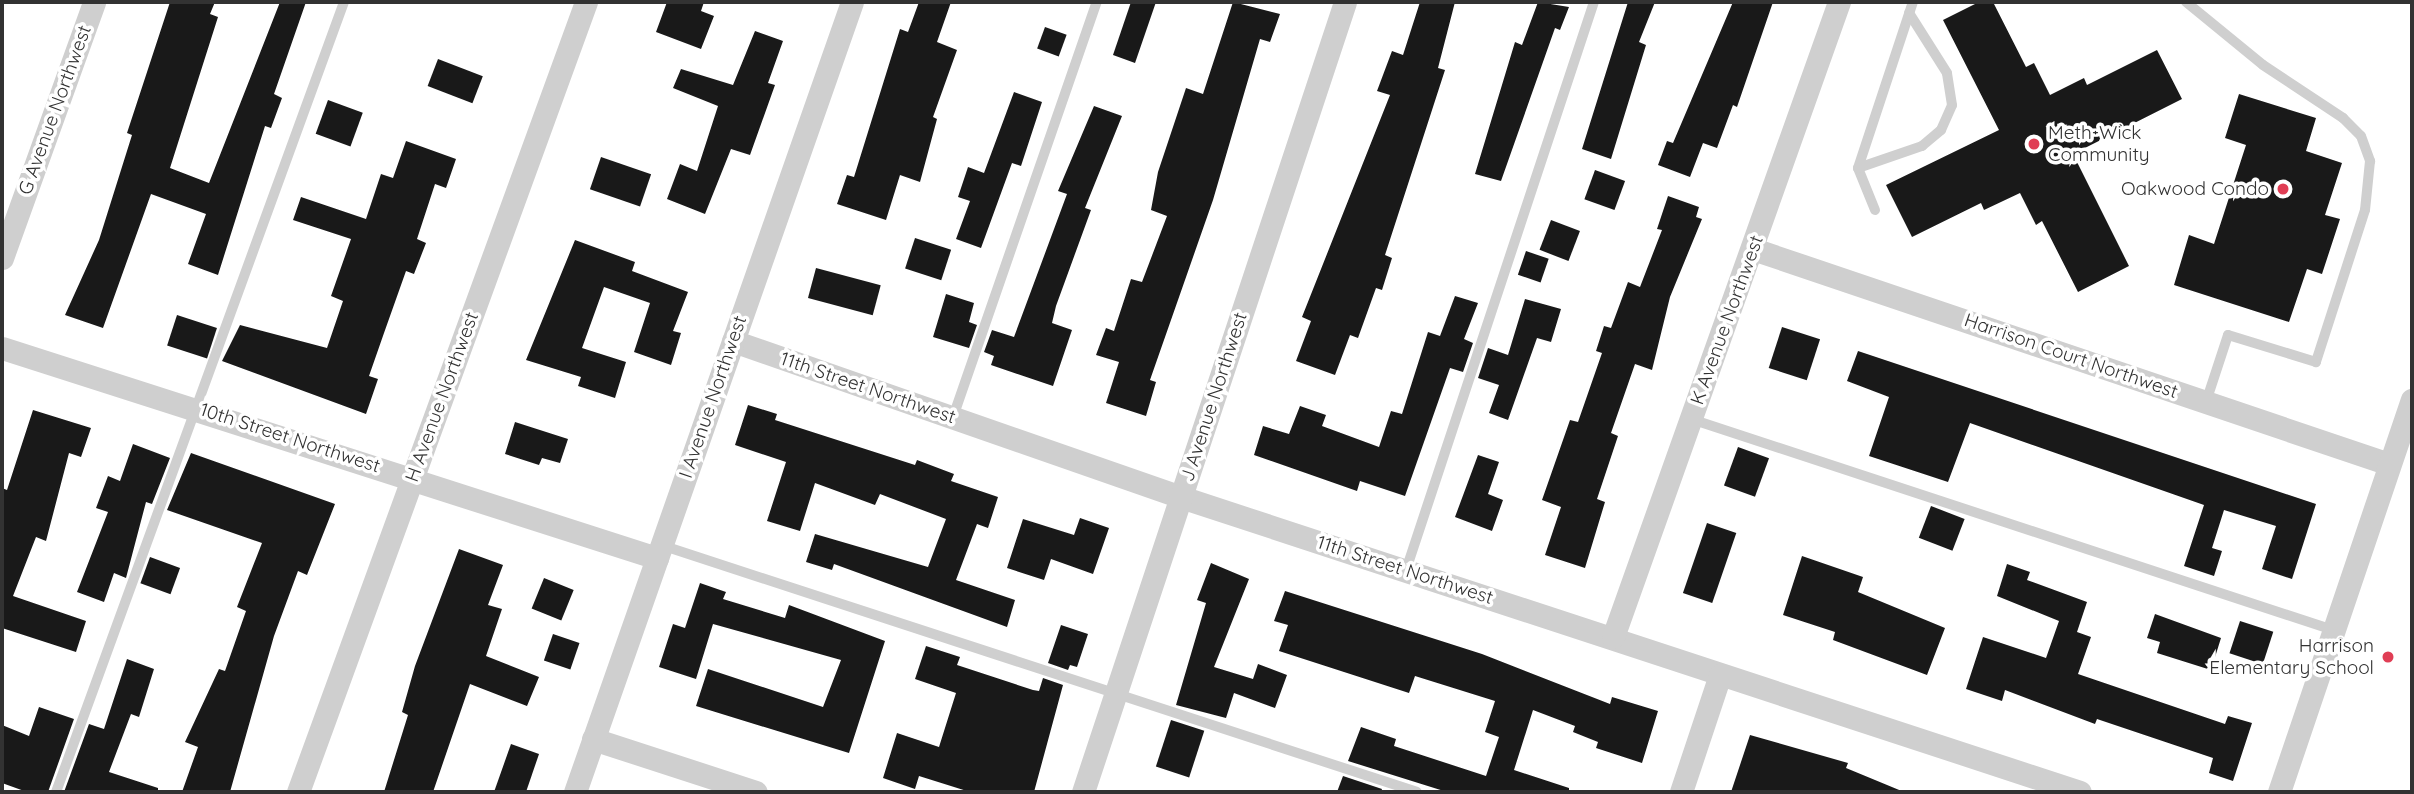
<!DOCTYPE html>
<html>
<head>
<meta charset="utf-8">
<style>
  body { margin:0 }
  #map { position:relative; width:2414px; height:794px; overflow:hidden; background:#fff; font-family:Quicksand,sans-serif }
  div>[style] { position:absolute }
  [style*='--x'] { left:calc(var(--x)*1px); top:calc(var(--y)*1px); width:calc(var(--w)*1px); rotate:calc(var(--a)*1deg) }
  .building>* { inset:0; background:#191919; transform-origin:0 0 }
  .service>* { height:10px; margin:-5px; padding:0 5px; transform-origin:5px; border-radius:5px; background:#cfcfcf }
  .minor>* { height:23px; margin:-11.5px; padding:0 11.5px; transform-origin:11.5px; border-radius:11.5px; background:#cfcfcf }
  .dots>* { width:19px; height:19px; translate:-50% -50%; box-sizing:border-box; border:4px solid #fff; border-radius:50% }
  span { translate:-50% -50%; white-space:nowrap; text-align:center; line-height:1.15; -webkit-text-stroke:7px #fff; paint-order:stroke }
  .street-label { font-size:19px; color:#323232 }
  .poi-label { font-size:19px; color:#323232 }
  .left { translate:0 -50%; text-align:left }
  .right { translate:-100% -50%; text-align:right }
  .frame { position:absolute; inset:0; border:4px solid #323232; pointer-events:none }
</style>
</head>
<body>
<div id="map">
  <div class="building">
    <i style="clip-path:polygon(170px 2px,215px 2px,210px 14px,218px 17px,170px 168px,209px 183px,280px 2px,306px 2px,274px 94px,282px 98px,271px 128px,265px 126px,218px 275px,188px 264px,206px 214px,151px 194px,103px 328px,65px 315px,99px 240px,132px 135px,127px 133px)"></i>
    <i style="clip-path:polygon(667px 2px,704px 2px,701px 11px,714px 16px,701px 49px,656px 32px)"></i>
    <i style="clip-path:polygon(919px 2px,951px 2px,937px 42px,957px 50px,933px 117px,937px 119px,920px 182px,900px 175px,886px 220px,837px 204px,847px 175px,854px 177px,900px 29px,908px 32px)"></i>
    <i style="clip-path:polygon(1131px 2px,1156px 2px,1135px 63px,1113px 55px)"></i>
    <i style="clip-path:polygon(1233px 2px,1280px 14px,1270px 42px,1260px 39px,1213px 200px,1150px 380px,1156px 382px,1146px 416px,1106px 403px,1119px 362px,1096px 355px,1106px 328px,1114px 331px,1131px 279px,1142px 282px,1167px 216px,1151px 210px,1158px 172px,1186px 88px,1203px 94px)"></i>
    <i style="clip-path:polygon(1420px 2px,1455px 2px,1438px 68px,1445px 70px,1385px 255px,1392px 258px,1382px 290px,1376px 288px,1358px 338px,1350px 335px,1335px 375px,1296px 361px,1311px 321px,1302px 317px,1390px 95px,1377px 91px,1392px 51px,1403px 55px)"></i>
    <i style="clip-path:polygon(1538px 2px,1569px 7px,1560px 30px,1555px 28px,1501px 181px,1475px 174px,1515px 42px,1522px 45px)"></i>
    <i style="clip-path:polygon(1628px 2px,1655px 2px,1639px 42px,1646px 45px,1611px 159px,1582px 149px)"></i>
    <i style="clip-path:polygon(1733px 2px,1773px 2px,1737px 107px,1733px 105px,1717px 148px,1703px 143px,1690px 177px,1658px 165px,1667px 141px,1673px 143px)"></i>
    <i style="clip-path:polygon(1979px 2px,1993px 2px,2026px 67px,2034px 63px,2050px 95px,2084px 78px,2087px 85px,2157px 50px,2182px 99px,2073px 154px,2129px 266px,2078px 292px,2042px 221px,2036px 225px,2020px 193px,1984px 210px,1981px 203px,1912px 237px,1886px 185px,1999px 130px,1943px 20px)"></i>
    <i style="left:1045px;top:27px;width:23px;height:23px;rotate:20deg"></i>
    <i style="clip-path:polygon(755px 31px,783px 41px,768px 83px,775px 85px,750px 155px,731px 149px,705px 214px,667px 199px,680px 164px,697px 171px,718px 106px,673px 88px,681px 69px,733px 85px)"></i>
    <i style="left:438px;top:59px;width:48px;height:29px;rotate:21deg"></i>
    <i style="clip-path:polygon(1014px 92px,1042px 102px,1021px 166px,1012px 163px,981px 248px,956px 239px,970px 201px,958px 197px,968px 167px,984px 173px)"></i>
    <i style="clip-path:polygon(2239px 94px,2316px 118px,2306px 151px,2342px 163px,2325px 215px,2340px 219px,2322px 274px,2307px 269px,2289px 322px,2174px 285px,2189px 235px,2214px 244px,2246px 145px,2225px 138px)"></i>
    <i style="left:328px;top:100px;width:37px;height:36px;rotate:20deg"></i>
    <i style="clip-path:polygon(1094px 106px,1122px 116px,1085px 208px,1091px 210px,1056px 306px,1052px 323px,1072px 330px,1053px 386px,991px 365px,994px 356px,984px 352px,992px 330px,1014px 337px,1067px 194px,1058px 191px)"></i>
    <i style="clip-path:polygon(406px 141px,456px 159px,446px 188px,435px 184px,417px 239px,426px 243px,414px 274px,406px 271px,384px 333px,369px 376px,378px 379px,366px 414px,222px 361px,240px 325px,327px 348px,343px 301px,331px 296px,351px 239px,293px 220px,301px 197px,366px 219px,381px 174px,393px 178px)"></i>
    <i style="left:601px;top:157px;width:53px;height:34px;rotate:19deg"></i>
    <i style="left:1595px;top:170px;width:32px;height:31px;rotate:20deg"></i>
    <i style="clip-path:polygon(1668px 196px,1699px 207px,1696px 217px,1702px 219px,1670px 297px,1652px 370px,1635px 364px,1611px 433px,1618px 436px,1597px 499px,1605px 502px,1585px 568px,1545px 555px,1561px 507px,1542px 500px,1570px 420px,1578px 422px,1602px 353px,1596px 351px,1604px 326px,1611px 328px,1628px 282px,1640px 287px,1662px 230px,1657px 229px)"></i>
    <i style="left:1551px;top:220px;width:31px;height:32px;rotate:21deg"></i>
    <i style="left:915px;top:238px;width:38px;height:32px;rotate:18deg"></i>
    <i style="clip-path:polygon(575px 240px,635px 262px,632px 271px,688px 292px,673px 331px,681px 333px,671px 365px,634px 352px,650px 303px,604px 287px,582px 348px,626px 362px,615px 398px,578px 386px,581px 377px,526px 360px)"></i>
    <i style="left:1526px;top:251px;width:24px;height:25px;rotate:19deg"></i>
    <i style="left:816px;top:268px;width:67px;height:31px;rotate:15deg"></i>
    <i style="clip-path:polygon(946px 294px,974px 303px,969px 322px,977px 325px,969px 348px,933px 337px)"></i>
    <i style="clip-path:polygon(1455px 296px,1478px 303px,1464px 339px,1473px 343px,1463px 372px,1450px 368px,1405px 496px,1360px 481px,1357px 491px,1254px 455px,1263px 426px,1289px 434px,1300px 406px,1326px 415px,1322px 426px,1379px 447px,1391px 411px,1402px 414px,1428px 332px,1440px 336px)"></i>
    <i style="clip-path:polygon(1525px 299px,1561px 309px,1551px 342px,1537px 338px,1508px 420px,1489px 413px,1499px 385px,1478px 378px,1488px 348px,1508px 355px)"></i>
    <i style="left:177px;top:315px;width:42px;height:32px;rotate:18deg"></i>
    <i style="left:1782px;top:327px;width:40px;height:43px;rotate:18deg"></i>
    <i style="clip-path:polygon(1858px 351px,2316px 504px,2292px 579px,2262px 569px,2276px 526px,2224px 510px,2212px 548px,2222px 551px,2214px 576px,2184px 566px,2204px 505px,1970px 423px,1948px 482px,1869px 456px,1889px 397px,1847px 381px)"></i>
    <i style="clip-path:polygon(748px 405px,777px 414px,775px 420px,915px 465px,917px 460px,954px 474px,951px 481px,998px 497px,988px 528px,977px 524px,956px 580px,1015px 600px,1007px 627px,834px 564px,832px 570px,806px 562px,815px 534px,928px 567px,946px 519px,880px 494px,875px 505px,815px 483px,800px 531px,767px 521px,786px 462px,735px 445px)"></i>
    <i style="clip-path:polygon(33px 410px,91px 428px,81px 457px,69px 453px,46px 541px,36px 537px,13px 596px,86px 621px,76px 652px,2px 628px,2px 488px,7px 490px)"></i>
    <i style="clip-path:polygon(515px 422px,568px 439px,560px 463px,542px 458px,539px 465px,505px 454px)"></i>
    <i style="clip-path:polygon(133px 444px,170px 458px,152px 504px,146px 502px,126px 578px,114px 573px,104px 602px,77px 592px,108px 512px,96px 508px,108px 476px,120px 481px)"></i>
    <i style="left:1738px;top:447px;width:33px;height:41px;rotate:20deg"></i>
    <i style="clip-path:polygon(191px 453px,335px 504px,307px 575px,298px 571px,274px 636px,230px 792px,182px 792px,198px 747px,185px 742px,219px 669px,225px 671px,246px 611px,237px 607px,262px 543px,167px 510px)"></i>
    <i style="clip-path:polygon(1478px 455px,1499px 462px,1488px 494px,1503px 500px,1492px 531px,1455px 517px)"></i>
    <i style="left:1931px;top:506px;width:36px;height:34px;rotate:21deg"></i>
    <i style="clip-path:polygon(1080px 518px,1109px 528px,1093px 574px,1051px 559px,1044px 580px,1007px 568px,1023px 519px,1074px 535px)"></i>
    <i style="left:1707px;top:523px;width:31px;height:74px;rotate:19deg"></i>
    <i style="clip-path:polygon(459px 549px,503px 565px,488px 605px,502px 609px,486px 656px,539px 677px,527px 706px,470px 684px,433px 792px,384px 792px,408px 715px,402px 712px,415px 666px)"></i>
    <i style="clip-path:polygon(1802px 556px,1863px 577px,1858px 592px,1945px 628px,1927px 675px,1833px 640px,1835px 632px,1783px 615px)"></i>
    <i style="left:150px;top:557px;width:32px;height:28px;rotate:20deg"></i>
    <i style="clip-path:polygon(1211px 563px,1249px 579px,1214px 667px,1253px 679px,1258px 664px,1287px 675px,1275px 708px,1234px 693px,1226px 718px,1176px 705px,1206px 603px,1197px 600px)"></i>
    <i style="clip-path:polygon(2007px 564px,2030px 572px,2027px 580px,2087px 602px,2077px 632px,2091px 637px,2078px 674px,2225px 724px,2228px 716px,2252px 723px,2233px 781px,2209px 773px,2213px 758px,2097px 719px,2095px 724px,2005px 690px,2002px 701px,1966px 689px,1983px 637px,2046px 658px,2059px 621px,1997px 596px)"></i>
    <i style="left:544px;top:578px;width:32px;height:33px;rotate:22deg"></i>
    <i style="clip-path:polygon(700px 583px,726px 592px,723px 599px,785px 618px,789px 605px,885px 641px,849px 753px,696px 706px,708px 669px,823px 707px,841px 660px,713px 624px,696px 679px,659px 667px,673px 624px,685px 628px)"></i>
    <i style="clip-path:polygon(1285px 591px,1482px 654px,1610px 704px,1612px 697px,1658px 711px,1642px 763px,1596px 748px,1598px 742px,1573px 732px,1575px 726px,1533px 710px,1514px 770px,1569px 788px,1569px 792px,1447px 792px,1348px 761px,1361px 727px,1396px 739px,1394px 746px,1486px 776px,1499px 737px,1485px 732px,1495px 701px,1415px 676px,1409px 693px,1279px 651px,1288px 625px,1274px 621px)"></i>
    <i style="clip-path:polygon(2155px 614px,2221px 638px,2211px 670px,2157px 653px,2160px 642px,2147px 638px)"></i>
    <i style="left:2240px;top:621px;width:35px;height:34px;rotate:18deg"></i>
    <i style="clip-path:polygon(1061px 625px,1088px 634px,1077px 667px,1070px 665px,1068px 670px,1048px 663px)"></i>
    <i style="left:553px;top:634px;width:28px;height:28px;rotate:19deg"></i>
    <i style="clip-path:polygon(926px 646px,960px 657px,957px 665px,1033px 690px,1039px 691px,1043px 678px,1063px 685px,1034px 792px,970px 792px,919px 776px,915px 789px,883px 778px,897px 733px,939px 747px,956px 693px,915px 679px)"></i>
    <i style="clip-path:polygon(127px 659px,154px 669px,139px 717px,131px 714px,109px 772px,158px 788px,158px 792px,64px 792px,89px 724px,104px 729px)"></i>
    <i style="clip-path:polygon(39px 707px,74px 719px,48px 792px,27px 792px,2px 783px,2px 725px,29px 736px)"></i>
    <i style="left:1171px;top:720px;width:35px;height:49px;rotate:18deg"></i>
    <i style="clip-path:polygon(1750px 735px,1848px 763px,1846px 768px,1904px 792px,1731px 792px)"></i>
    <i style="clip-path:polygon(511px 744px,539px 754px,526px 792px,494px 792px)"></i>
    <i style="clip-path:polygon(1343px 776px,1382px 789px,1381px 792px,1337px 792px)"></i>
  </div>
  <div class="service">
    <i style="--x:2186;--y:2;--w:99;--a:39.3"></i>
    <i style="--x:2263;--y:65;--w:96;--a:33.5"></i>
    <i style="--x:2343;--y:118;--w:25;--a:45"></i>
    <i style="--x:2361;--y:136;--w:27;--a:70"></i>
    <i style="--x:2370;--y:161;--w:49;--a:95.8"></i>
    <i style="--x:2365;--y:210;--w:160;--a:107.9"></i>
    <i style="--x:2316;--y:362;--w:92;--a:-162.9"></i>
    <i style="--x:2228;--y:335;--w:71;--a:108.2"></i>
    <i style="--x:1858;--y:168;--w:68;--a:-19"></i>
    <i style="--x:1922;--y:146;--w:25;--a:-40"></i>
    <i style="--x:1941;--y:130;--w:27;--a:-66"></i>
    <i style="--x:1952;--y:105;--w:32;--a:-99"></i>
    <i style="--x:1947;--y:73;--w:71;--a:-122.3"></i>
    <i style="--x:1875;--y:210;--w:45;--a:-112"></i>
    <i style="--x:1858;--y:168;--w:175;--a:-71.7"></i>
    <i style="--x:953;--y:417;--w:439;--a:-70.9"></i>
    <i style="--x:1691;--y:419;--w:676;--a:18.19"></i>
    <i style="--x:661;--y:545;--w:795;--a:18.09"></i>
    <i style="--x:1406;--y:570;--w:598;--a:-71.69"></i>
    <i style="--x:56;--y:792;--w:841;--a:-69.97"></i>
  </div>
  <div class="minor">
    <i style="--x:1753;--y:249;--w:671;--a:18.68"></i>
    <i style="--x:2;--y:258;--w:272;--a:-70.2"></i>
    <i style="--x:733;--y:341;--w:474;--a:19.2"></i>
    <i style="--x:1181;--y:497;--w:946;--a:18.17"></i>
    <i style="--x:2;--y:348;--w:688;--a:17.78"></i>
    <i style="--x:1613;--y:637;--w:674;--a:-70.41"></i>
    <i style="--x:593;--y:739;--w:171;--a:18"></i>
    <i style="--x:298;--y:792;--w:841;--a:-69.97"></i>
    <i style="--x:575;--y:792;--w:837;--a:-70.68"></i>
    <i style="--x:1083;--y:792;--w:832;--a:-71.65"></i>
    <i style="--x:1681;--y:792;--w:123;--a:-71.6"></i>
    <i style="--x:2279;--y:792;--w:414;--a:-71.3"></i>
  </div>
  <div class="dots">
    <i style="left:2034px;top:144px;background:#e03e55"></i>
    <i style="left:2283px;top:189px;background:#e03e55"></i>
    <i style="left:2388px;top:657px;background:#e03e55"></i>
  </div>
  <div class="street-label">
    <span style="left:55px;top:110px;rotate:-70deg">G Avenue Northwest</span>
    <span style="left:1727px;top:320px;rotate:-70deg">K Avenue Northwest</span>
    <span style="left:2071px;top:356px;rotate:19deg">Harrison Court Northwest</span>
    <span style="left:868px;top:388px;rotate:19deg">11th Street Northwest</span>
    <span style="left:442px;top:397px;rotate:-70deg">H Avenue Northwest</span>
    <span style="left:713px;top:397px;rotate:-71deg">I Avenue Northwest</span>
    <span style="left:1214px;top:397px;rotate:-72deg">J Avenue Northwest</span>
    <span style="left:290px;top:438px;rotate:18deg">10th Street Northwest</span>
    <span style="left:1405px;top:570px;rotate:18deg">11th Street Northwest</span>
  </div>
  <div class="poi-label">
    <span class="left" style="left:2048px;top:144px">Meth-Wick<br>Community</span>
    <span class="right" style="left:2269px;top:189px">Oakwood Condo</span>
    <span class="right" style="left:2374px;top:657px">Harrison<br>Elementary School</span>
  </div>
  <div class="frame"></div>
</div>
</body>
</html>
